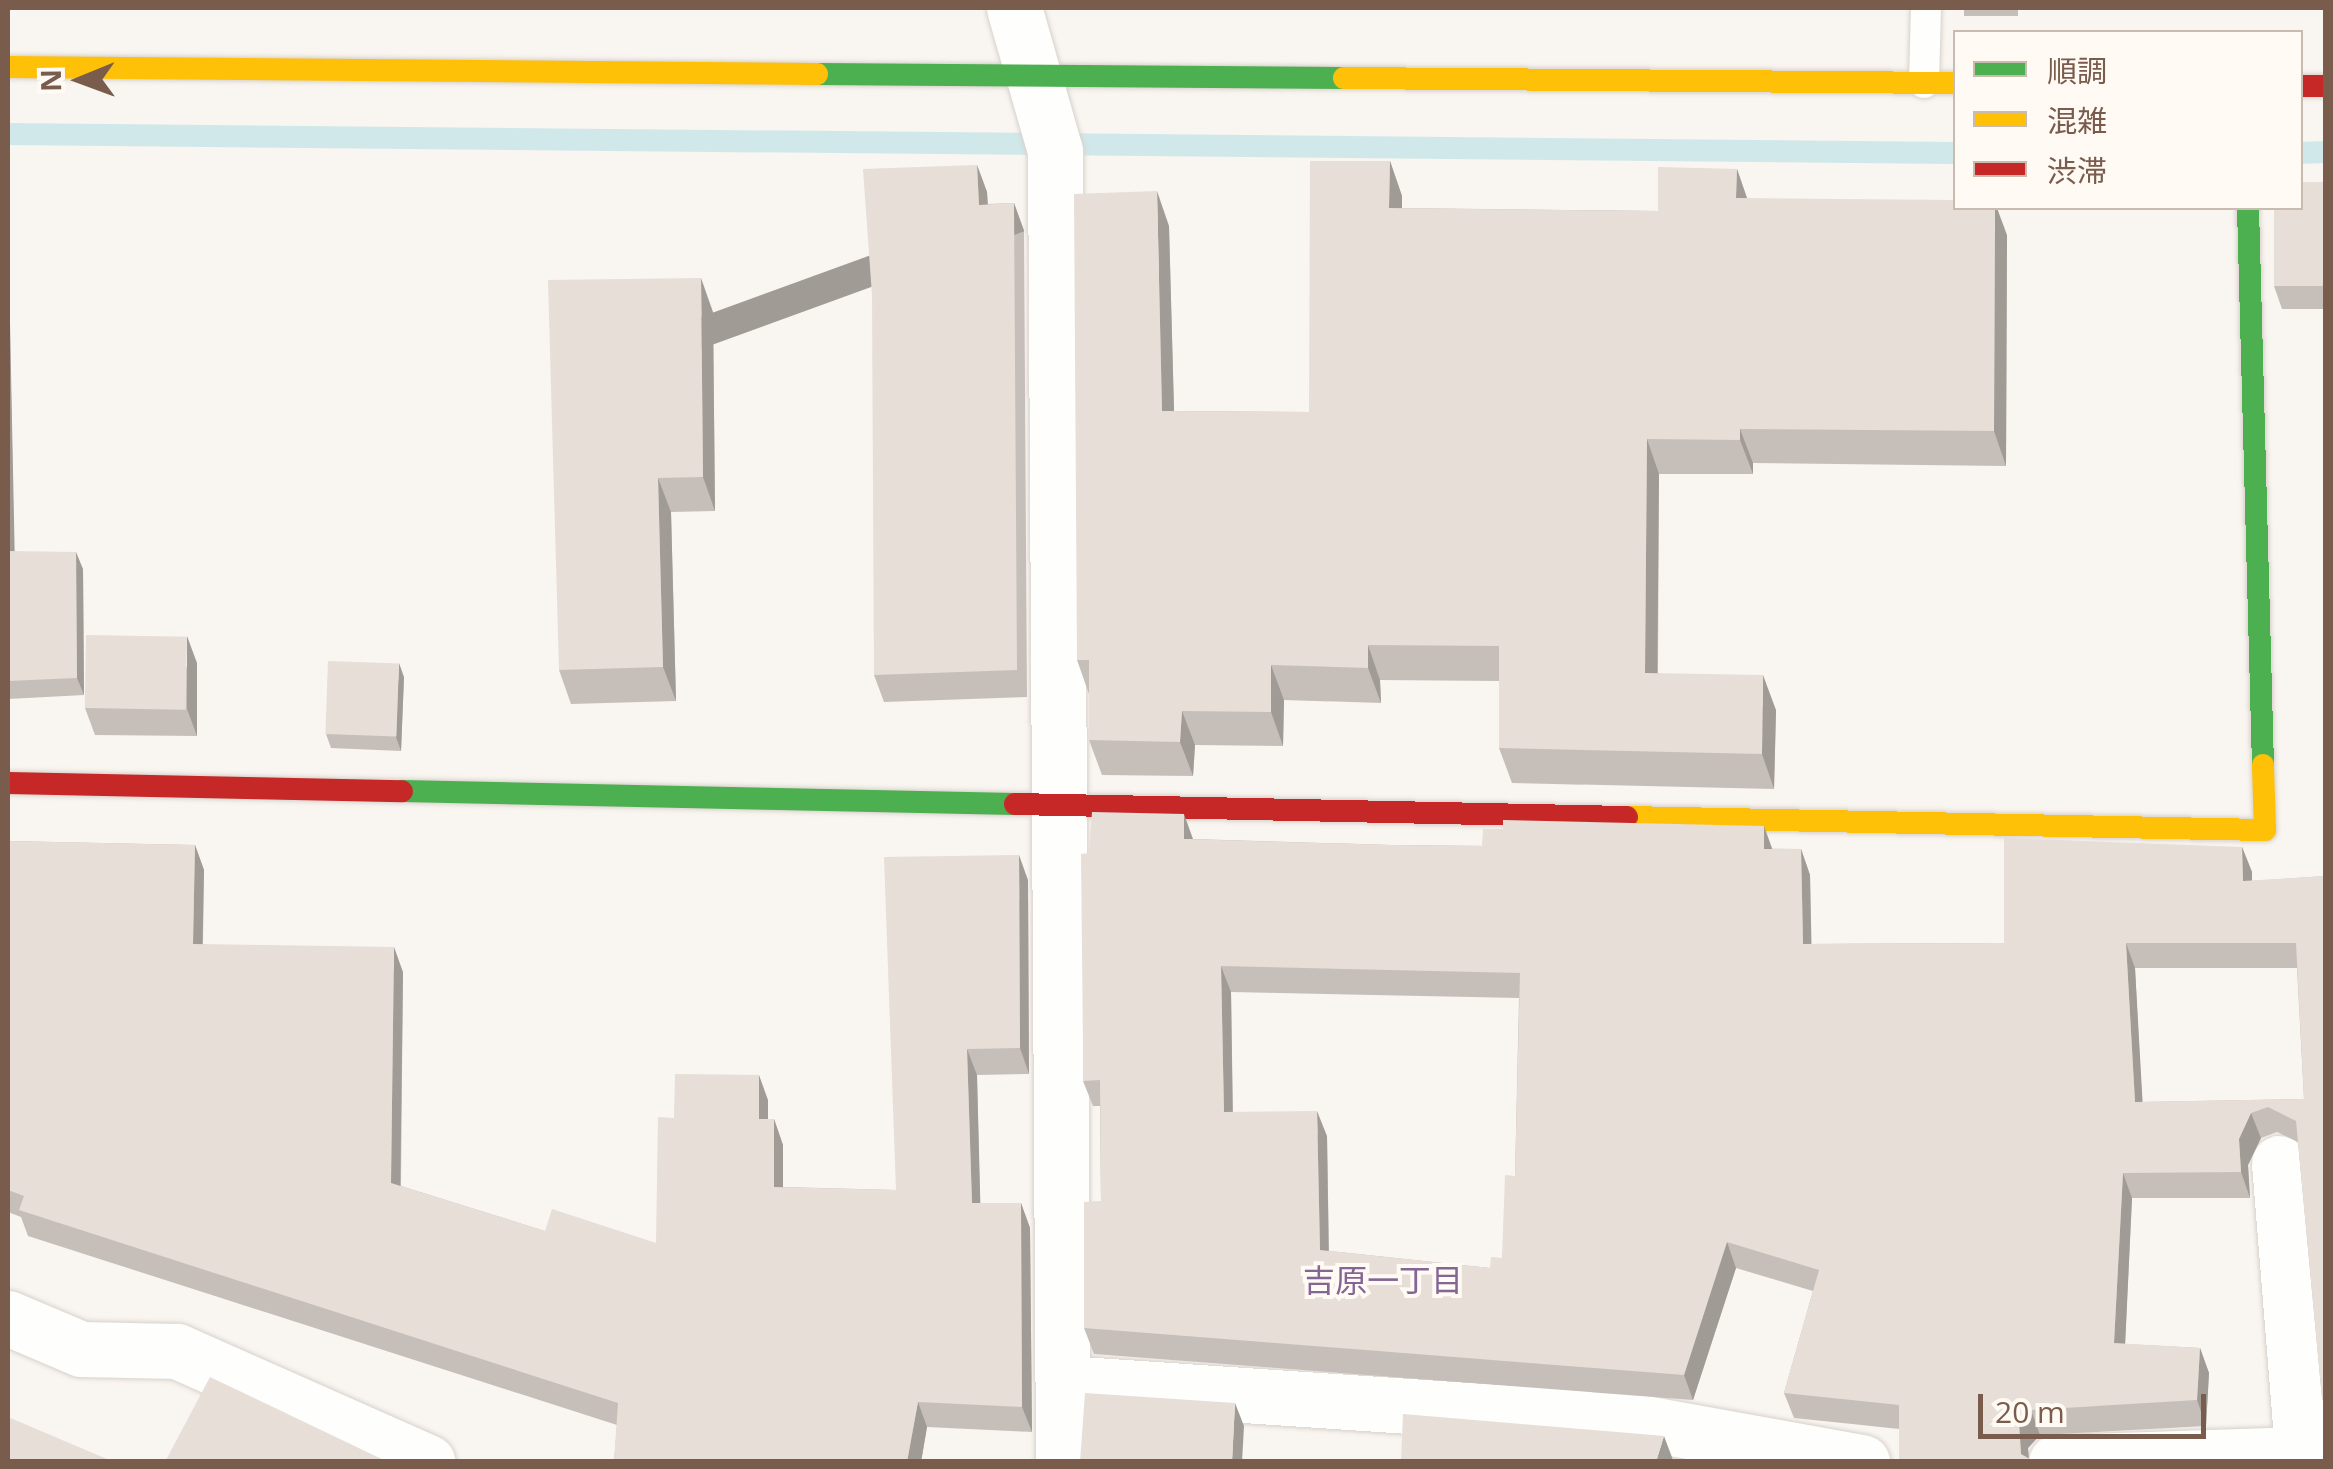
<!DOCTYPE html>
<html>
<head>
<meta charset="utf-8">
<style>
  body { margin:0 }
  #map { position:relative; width:2333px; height:1469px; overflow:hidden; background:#f9f5f0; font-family:"Open Sans","Noto Sans JP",sans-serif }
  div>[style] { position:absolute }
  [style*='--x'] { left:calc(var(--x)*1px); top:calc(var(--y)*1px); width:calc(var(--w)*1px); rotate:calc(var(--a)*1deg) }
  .stream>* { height:22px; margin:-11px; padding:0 11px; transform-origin:11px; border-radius:11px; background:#d0e8ea }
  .roads { filter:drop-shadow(0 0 2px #d7d1cb) drop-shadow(0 0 2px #d7d1cb) }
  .lane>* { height:30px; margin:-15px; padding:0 15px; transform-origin:15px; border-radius:15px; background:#fefefd }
  .street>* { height:55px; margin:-27.5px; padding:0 27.5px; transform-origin:27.5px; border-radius:27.5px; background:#fefefd }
  .fast>* { height:22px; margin:-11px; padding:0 11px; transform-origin:11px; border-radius:11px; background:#4caf50 }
  .slow>* { height:22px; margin:-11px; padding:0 11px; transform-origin:11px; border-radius:11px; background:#ffc107 }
  .jam>* { height:22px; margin:-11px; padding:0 11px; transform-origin:11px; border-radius:11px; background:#c62828 }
  .wall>* { inset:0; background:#c6bfb9; transform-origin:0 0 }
  .shaded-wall>* { inset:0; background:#a19b96; transform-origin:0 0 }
  .building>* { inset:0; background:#e6ded7; transform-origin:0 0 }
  span { translate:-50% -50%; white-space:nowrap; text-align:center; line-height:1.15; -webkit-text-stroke:8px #fffaf3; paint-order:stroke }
  .neighbourhood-label { font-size:32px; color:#846695 }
  .frame { position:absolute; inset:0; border:10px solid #7a5c4d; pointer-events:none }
  .legend { position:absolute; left:1953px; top:30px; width:350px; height:180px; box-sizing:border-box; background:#fffaf3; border:2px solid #cabbb1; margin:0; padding:12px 18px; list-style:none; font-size:30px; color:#7a5c4d }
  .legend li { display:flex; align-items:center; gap:20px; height:50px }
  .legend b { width:50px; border:2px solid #cabbb1 }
  .north { position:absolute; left:30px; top:30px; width:100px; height:100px; -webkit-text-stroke:8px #fffaf3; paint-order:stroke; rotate:269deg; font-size:28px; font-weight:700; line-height:40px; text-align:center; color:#7a5c4d }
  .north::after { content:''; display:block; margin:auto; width:35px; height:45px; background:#7a5c4d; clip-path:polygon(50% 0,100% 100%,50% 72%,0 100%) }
  .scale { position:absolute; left:1978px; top:1394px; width:228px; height:45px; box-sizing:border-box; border:5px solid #7a5c4d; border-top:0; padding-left:12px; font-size:30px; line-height:35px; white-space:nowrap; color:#7a5c4d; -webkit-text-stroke:8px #fffaf3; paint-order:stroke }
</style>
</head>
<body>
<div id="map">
  <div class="stream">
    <i style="--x:8;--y:134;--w:1948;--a:0.56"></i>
    <i style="--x:2300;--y:153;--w:26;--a:-2"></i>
  </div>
  <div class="roads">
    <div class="lane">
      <i style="--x:1924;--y:83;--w:75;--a:-88.5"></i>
    </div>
    <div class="street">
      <i style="--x:1014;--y:8;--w:149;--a:74"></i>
      <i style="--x:1055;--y:151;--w:1311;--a:89.65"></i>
      <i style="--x:2279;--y:1163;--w:300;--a:85.4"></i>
      <i style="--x:8;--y:1318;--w:79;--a:23"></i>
      <i style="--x:81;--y:1349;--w:96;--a:1.2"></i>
      <i style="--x:177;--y:1351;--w:274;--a:23.9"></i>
      <i style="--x:1065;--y:1383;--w:569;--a:3.83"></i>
      <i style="--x:1633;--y:1421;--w:233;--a:10.2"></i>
      <i style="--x:2056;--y:1462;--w:270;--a:-1.9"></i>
    </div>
    <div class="fast">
      <i style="--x:817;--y:74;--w:527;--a:0.43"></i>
      <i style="--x:2248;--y:208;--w:557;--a:88.46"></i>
      <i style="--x:402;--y:791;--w:613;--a:1.21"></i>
    </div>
    <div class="slow">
      <i style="--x:8;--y:67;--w:809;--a:0.5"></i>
      <i style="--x:1344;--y:78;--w:612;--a:0.47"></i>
      <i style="--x:1627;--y:817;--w:638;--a:1.17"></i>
      <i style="--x:2265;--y:830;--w:65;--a:-91.8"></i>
    </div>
    <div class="jam">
      <i style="--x:2300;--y:86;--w:26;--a:0"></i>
      <i style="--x:8;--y:783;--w:394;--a:1.2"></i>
      <i style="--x:1015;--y:804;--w:612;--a:1.22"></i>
    </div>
  </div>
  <div class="wall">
    <i style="left:1964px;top:8px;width:54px;height:8px"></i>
    <i style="clip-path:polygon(1390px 161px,1402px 196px,1402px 208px,1658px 211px,1737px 169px,1747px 198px,2007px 235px,2006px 466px,1753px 463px,1753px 474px,1659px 474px,1658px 673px,1776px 710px,1774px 789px,1512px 783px,1499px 748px,1499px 681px,1380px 680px,1381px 703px,1284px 700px,1283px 746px,1195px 745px,1193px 776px,1102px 775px,1089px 740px,1089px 694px,1077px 660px,1169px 226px,1174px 411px,1309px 412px)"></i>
    <i style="clip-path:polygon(977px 165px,987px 192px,988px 204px,1014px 203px,1024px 231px,1027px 697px,884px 702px,874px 675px)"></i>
    <i style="clip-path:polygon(2326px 182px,2326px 309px,2282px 309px,2274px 286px)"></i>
    <i style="clip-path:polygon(8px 224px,14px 551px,83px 569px,84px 695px,8px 699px)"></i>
    <i style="clip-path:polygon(713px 312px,715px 511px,671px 512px,676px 701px,571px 704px,559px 670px)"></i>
    <i style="clip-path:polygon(197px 663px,197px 736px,95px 735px,85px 708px)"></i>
    <i style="clip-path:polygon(404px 677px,401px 751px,331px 748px,326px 734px)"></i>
    <i style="clip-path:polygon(evenodd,1193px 839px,1392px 845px,1801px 849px,1810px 875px,1811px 944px,2004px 943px,2242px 847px,2252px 872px,2252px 881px,2326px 876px,2326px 1407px,2322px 1398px,2298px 1142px,2277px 1132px,2261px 1138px,2248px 1165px,2250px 1198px,2132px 1198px,2125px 1344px,2200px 1348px,2209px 1373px,2206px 1426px,2040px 1435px,2028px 1448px,2029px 1458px,1899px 1429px,1794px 1418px,1784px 1393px,1813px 1291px,1736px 1268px,1693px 1400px,1094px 1354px,1084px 1328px,1101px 1201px,1100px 1106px,1093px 1106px,1083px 1081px,1089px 853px,1193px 839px,2135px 968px,2297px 968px,2304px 1099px,2142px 1102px,2135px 968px,1193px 839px,1231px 992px,1519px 998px,1515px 1176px,1502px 1258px,1490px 1268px,1329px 1251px,1327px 1136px,1233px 1112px,1231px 992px)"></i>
    <i style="clip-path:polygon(8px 841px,195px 845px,204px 870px,203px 944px,403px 972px,401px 1186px,545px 1231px,656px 1243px,674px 1118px,768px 1100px,768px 1119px,774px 1119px,783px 1145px,783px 1187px,896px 1190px,1028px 880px,1029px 1074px,977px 1075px,980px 1203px,1021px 1203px,1030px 1228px,1032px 1432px,927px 1427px,921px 1462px,614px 1462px,617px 1425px,28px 1236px,21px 1217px,8px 1212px)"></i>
  </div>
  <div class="shaded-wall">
    <i style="clip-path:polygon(1390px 161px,1402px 196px,1402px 243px,1389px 208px)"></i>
    <i style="clip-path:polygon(977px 165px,987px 192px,989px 232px,979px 205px)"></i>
    <i style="clip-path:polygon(1737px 169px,1749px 204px,1736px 198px)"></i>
    <i style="clip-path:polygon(1157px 191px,1169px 226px,1175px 446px,1162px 411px)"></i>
    <i style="left:1014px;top:203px;width:30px;height:467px;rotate:70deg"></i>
    <i style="clip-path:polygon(1995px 208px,1997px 208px,2007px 235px,2006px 466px,1994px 431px)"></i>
    <i style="clip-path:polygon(8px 224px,15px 569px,8px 551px)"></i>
    <i style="clip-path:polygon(701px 278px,713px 312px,715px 511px,703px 477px)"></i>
    <i style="clip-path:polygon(1740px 429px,1753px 463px,1753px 474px,1740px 440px)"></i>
    <i style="clip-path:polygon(1647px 439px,1659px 474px,1657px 708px,1645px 673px)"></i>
    <i style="clip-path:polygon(658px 478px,671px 512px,676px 701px,663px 667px)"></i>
    <i style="clip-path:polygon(76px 552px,83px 569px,84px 695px,77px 678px)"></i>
    <i style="clip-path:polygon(187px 636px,197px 663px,197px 736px,187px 709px)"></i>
    <i style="clip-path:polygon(1368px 645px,1380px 680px,1381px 703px,1368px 668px)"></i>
    <i style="clip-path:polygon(399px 663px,404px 677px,401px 751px,396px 737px)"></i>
    <i style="clip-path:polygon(1271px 665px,1284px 700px,1283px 746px,1271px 712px)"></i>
    <i style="clip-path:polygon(1763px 675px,1776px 710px,1774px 789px,1762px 754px)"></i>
    <i style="clip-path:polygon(1182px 711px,1195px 745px,1193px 776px,1180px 742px)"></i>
    <i style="clip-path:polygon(1184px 814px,1193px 839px,1184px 839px)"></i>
    <i style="clip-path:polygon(1764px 826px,1773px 851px,1764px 849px)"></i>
    <i style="clip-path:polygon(195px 845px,204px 870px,202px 969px,193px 944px)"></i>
    <i style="clip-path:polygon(2242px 847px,2252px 872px,2252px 907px,2243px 881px)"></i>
    <i style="clip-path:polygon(1801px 849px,1810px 875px,1812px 970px,1803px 944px)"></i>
    <i style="clip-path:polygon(1019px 855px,1028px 880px,1029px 1074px,1020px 1048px)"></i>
    <i style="clip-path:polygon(2126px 943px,2135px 968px,2144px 1127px,2135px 1102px)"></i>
    <i style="clip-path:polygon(394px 947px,403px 972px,400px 1208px,391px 1183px)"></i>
    <i style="clip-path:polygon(1221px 966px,1231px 992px,1233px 1137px,1224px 1112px)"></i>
    <i style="clip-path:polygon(967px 1049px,977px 1075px,981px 1229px,972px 1203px)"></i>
    <i style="clip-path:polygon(759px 1075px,768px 1100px,768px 1144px,759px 1119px)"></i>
    <i style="clip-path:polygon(1317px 1111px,1327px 1136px,1329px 1275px,1320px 1250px)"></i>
    <i style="clip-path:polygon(2251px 1113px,2261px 1138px,2248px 1165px,2250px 1198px,2241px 1172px,2239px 1139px)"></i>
    <i style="clip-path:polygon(774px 1119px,783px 1145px,783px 1212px,774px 1187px)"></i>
    <i style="clip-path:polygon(2123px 1173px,2132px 1198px,2124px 1368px,2114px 1343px)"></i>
    <i style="clip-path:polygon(1021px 1203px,1030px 1228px,1032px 1432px,1022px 1407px)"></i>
    <i style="clip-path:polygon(1727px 1242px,1736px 1268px,1693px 1400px,1684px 1375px)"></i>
    <i style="clip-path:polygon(2200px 1348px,2209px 1373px,2206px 1426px,2197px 1400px)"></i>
    <i style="clip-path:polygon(918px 1402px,927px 1427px,921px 1462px,907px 1462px)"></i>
    <i style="clip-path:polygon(1235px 1403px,1244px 1426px,1242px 1462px,1232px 1462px)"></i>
    <i style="clip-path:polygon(2031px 1410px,2040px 1435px,2028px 1448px,2029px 1462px,2021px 1454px,2019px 1423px)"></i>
    <i style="clip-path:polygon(1664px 1436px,1673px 1460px,1673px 1462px,1656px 1462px)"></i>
  </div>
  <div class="building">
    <i style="clip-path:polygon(1310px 161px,1390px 161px,1389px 208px,1658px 211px,1658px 167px,1737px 169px,1736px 198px,1956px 200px,1956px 208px,1995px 208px,1994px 431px,1740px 429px,1740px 440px,1647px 439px,1645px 673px,1763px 675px,1762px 754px,1499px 748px,1499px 646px,1368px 645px,1368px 668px,1271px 665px,1271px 712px,1182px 711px,1180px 742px,1089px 740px,1089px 660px,1077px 660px,1074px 194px,1157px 191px,1162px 411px,1309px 412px)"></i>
    <i style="clip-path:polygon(977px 165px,979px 205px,1014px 203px,1017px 670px,874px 675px,872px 295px,863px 169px)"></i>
    <i style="clip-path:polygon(2300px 182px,2326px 182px,2326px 286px,2274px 286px,2274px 208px,2300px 208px)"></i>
    <i style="clip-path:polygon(701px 278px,703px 477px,658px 478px,663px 667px,559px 670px,548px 280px)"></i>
    <i style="clip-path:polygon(8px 524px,8px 551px,76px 552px,77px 678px,8px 681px)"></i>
    <i style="left:86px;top:635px;width:101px;height:73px;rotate:1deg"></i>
    <i style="left:328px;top:661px;width:71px;height:73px;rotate:2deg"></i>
    <i style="clip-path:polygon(evenodd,1092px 812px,1184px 814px,1184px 839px,1392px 845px,1482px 846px,1483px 829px,1503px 829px,1503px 820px,1764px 826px,1764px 849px,1801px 849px,1803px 944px,2004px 943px,2004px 838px,2242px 847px,2243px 881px,2326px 876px,2326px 1402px,2322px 1398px,2296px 1121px,2268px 1107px,2251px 1113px,2239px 1139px,2241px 1172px,2123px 1173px,2114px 1343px,2200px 1348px,2197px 1400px,2031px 1410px,2019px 1423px,2021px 1454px,2035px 1462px,1899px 1462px,1899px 1405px,1784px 1393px,1819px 1270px,1727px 1242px,1684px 1375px,1084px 1328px,1084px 1202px,1101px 1201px,1100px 1080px,1083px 1081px,1083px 1047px,1081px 854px,1089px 853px,1092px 812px,2126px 943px,2296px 943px,2304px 1099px,2135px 1102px,2126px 943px,1092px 812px,1221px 966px,1520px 973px,1515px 1176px,1505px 1175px,1502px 1258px,1491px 1257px,1490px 1268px,1320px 1250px,1317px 1111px,1224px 1112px,1221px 966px)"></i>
    <i style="clip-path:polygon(8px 841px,195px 845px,193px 944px,394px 947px,391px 1183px,545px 1231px,552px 1209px,656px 1243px,658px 1117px,674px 1118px,675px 1074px,759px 1075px,759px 1119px,774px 1119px,774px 1187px,896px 1190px,884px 857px,1019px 855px,1020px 1048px,967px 1049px,972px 1203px,1021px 1203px,1022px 1407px,918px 1402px,907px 1462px,614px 1462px,618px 1403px,19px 1210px,24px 1196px,8px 1190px)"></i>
    <i style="clip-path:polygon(210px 1377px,388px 1462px,165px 1462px)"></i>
    <i style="clip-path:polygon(1085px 1393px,1235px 1403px,1232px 1462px,1080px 1462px)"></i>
    <i style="clip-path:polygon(1403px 1414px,1664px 1436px,1656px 1462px,1401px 1462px)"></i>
    <i style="clip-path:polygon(8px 1417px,114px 1462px,8px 1462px)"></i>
  </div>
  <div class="neighbourhood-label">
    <span style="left:1383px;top:1280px">吉原一丁目</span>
  </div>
  <div class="frame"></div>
  <ul class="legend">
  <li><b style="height:12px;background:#4caf50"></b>順調</li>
  <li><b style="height:12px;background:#ffc107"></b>混雑</li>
  <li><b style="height:12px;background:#c62828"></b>渋滞</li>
  </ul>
  <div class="north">N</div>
  <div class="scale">20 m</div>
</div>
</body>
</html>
